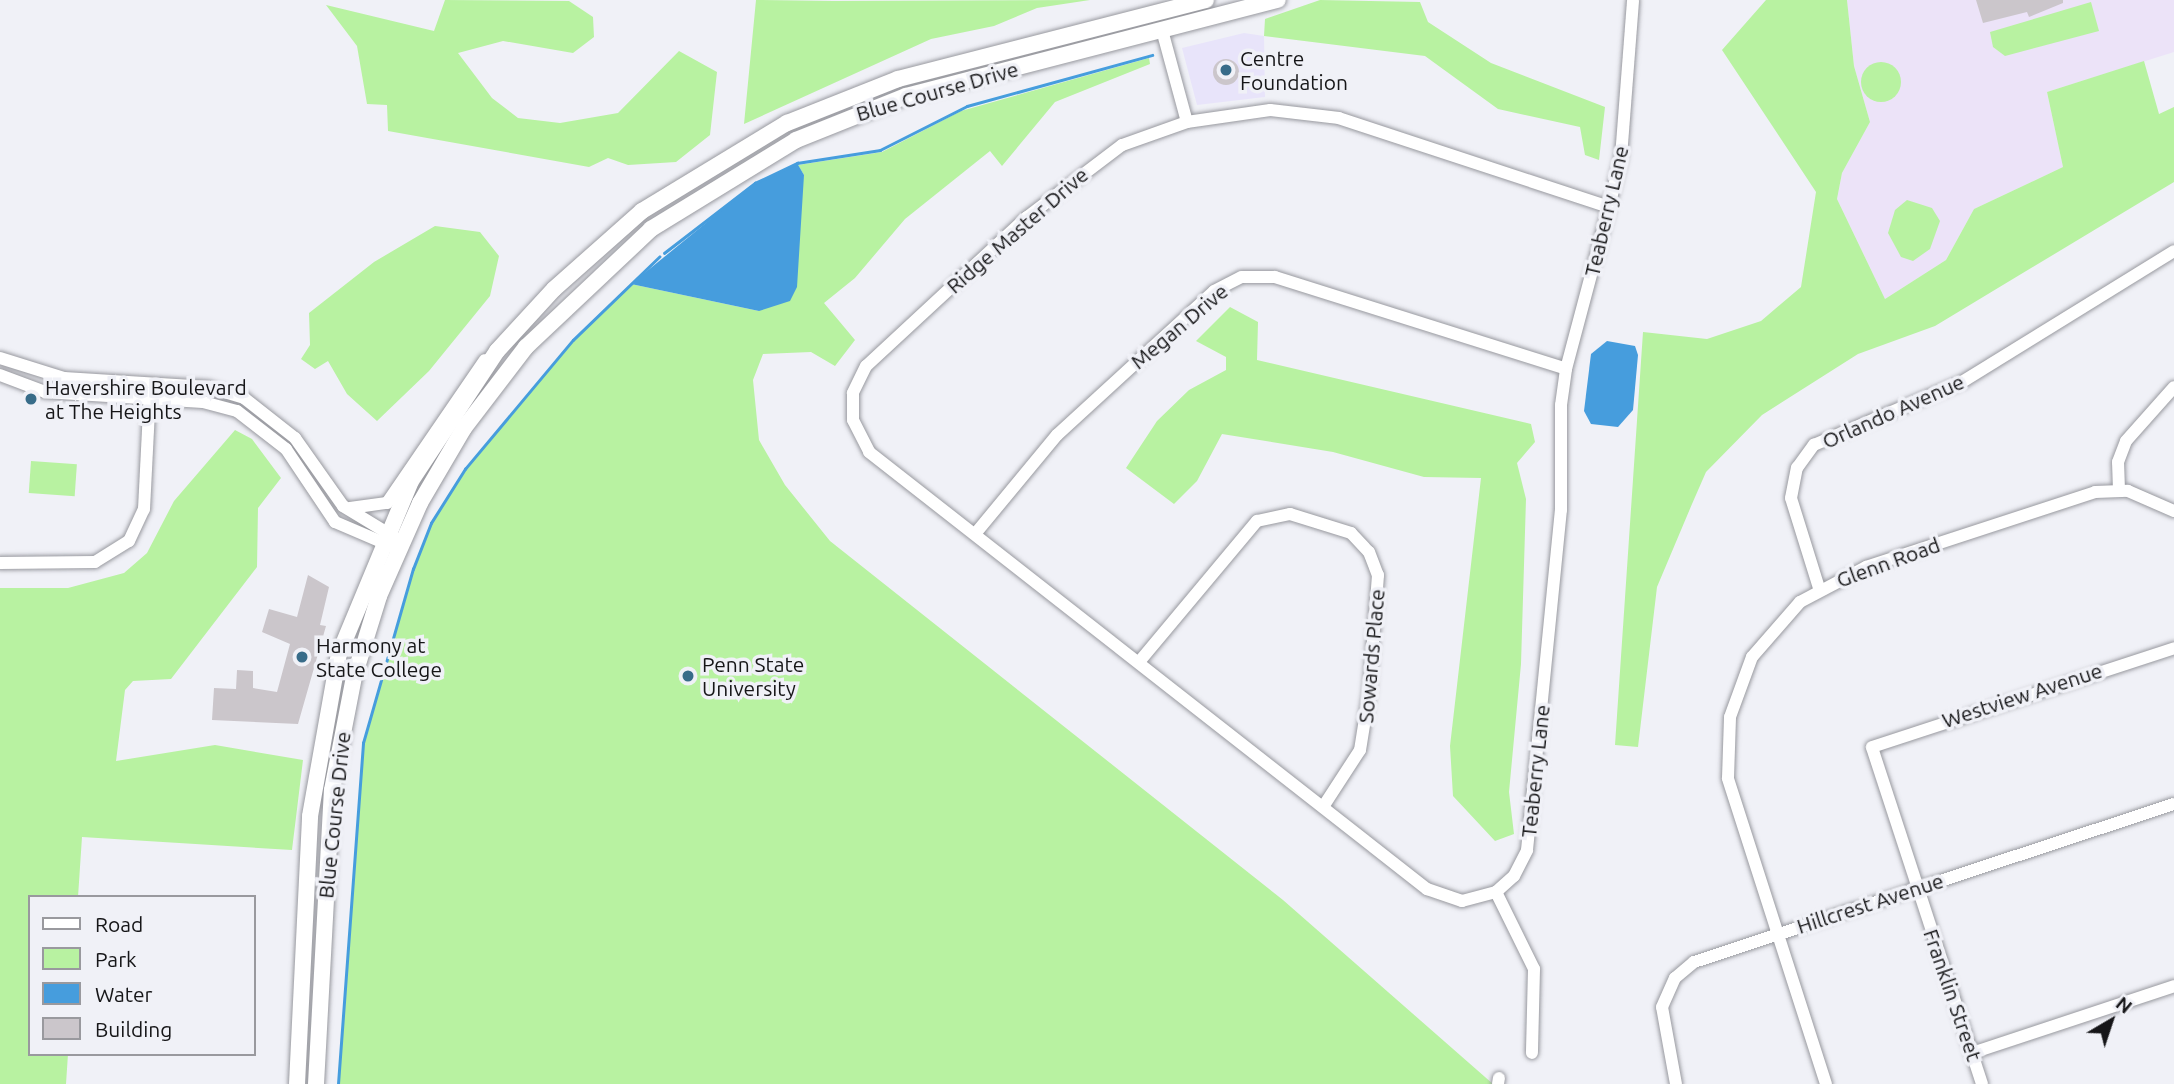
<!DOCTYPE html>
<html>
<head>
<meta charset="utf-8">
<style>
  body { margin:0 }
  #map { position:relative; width:2174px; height:1084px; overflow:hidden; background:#f0f1f7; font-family:Ubuntu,sans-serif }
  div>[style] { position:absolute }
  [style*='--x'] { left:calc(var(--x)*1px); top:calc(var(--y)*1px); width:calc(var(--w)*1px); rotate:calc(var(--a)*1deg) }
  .commercial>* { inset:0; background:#e8e4fa }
  .education>* { inset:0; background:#ece3f8 }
  .green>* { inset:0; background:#b8f2a1; transform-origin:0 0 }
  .round { border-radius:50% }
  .water>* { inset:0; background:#469ddd }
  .stream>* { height:2.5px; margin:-1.25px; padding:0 1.25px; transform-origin:1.25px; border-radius:1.25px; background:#469ddd }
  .building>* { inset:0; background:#cbc6cb }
  .roads { filter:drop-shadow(0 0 2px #98999f) drop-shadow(0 0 2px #98999f) }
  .minor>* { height:12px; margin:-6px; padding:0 6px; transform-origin:6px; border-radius:6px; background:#fff }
  .major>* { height:16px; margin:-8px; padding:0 8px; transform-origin:8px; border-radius:8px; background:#fff }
  .dots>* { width:19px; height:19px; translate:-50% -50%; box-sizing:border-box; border:4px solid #f0f1f7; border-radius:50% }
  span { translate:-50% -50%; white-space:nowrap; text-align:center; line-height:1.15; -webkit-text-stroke:7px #f0f1f7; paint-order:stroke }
  .poi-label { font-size:21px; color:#161618 }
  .left { translate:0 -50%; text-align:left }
  .street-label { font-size:21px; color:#161618 }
  .legend { position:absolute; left:28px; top:895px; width:228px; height:161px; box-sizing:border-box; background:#f0f1f7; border:2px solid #99999e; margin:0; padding:9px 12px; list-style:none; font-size:21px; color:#161618 }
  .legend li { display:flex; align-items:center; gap:14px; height:35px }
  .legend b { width:35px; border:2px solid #99999e }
  .north { position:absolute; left:2076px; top:986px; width:70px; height:70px; -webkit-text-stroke:5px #f0f1f7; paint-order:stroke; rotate:39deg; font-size:19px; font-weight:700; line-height:28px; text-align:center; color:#161618 }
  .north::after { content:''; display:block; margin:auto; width:24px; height:32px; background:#161618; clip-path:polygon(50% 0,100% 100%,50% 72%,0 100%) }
</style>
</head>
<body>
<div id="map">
  <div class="commercial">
    <i style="clip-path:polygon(1244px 33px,1264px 36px,1265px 97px,1197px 105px,1182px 48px)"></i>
  </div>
  <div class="education">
    <i style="clip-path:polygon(1847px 0,2174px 0,2174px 52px,2047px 92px,2063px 167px,1974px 209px,1946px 260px,1885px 299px,1837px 199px,1842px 173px,1870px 122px,1854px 66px)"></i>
  </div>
  <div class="green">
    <i style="clip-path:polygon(445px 0,569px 1px,593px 17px,594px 37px,573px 53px,503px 41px,458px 53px,492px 98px,518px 118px,560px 123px,618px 113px,679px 51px,717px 72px,710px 135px,676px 162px,628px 165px,608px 158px,589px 167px,388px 131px,387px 105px,367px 104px,357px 46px,326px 5px,434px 31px)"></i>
    <i style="clip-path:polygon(756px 0,833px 1px,1090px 0,1037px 8px,994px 26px,931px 39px,744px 124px)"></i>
    <i style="clip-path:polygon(1320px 0,1420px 2px,1428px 22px,1491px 63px,1605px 107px,1599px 160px,1585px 155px,1580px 127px,1498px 109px,1425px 56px,1264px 36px,1265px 19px)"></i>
    <i style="clip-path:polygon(1766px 0,1847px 0,1854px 66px,1870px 122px,1842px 173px,1837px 199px,1885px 299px,1946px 260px,1974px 209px,2063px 167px,2047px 92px,2144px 61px,2159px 114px,2174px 107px,2174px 182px,1935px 326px,1858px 354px,1762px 415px,1706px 472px,1692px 504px,1657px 587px,1638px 747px,1615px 745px,1643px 332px,1707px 339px,1761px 321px,1801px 287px,1816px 192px,1722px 50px)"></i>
    <i style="clip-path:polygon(2091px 2px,2099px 31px,2005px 56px,1993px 47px,1990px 32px)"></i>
    <i style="clip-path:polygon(1149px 58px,1150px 64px,1055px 102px,1002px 166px,990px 151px,905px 219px,855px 278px,824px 303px,855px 340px,835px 366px,811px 352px,763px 354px,753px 380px,759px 440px,785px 485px,830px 541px,1283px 900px,1493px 1084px,338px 1084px,363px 743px,413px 569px,431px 523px,465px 469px,573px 340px,631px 284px,759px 311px,804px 175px,798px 165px,882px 152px,961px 111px)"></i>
    <i class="round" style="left:1861px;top:62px;width:40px;height:40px"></i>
    <i style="clip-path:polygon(1907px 200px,1932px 208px,1940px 221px,1930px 249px,1913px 261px,1901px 257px,1888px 233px,1895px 210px)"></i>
    <i style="clip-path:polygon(435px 226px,480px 232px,499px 256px,490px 296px,429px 371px,377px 421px,347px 394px,328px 361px,315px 369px,301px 359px,310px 345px,309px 313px,374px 262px)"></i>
    <i style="clip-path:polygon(1230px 307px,1258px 322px,1257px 360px,1531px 424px,1535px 442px,1517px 463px,1526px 499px,1521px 664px,1509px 792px,1514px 834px,1495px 841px,1453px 796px,1450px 746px,1481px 478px,1424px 477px,1333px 452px,1222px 434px,1197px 481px,1174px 504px,1126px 468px,1157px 421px,1189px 390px,1226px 370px,1226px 357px,1196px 341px)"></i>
    <i style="clip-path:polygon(235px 430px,252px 439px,281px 478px,258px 508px,257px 567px,171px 679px,133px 681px,125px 690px,116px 761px,215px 745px,303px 760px,292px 850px,82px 837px,78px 897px,30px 897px,30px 1054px,68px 1054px,66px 1084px,0 1084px,0 588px,68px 588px,124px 573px,147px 553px,174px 501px)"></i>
    <i style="left:31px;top:461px;width:46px;height:32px;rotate:4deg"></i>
  </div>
  <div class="water">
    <i style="clip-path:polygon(797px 163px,804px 175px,797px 287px,790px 301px,759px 311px,631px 284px,755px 183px)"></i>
    <i style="clip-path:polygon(1607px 341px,1635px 346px,1638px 355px,1633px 410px,1618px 427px,1591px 424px,1584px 411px,1591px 354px)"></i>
  </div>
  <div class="stream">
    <i style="--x:664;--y:253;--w:115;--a:-37.6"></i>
    <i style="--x:755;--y:183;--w:47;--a:-25.5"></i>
    <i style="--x:797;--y:163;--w:84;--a:-8.9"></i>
    <i style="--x:880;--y:150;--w:97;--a:-26.8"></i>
    <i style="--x:967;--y:106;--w:192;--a:-15.4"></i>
    <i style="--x:338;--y:1084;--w:342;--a:-85.8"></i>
    <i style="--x:363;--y:743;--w:181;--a:-74"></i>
    <i style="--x:413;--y:569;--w:49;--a:-68.6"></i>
    <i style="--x:431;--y:523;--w:64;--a:-57.8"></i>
    <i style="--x:465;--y:469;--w:168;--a:-50.1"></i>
    <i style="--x:573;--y:340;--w:120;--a:-44"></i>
  </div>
  <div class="building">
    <i style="clip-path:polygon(1976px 0,2063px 0,2063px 3px,2029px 17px,2027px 12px,1983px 23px)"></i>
    <i class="round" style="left:1213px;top:59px;width:26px;height:26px"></i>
    <i style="clip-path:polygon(308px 575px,329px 587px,320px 625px,326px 626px,298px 724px,212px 720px,214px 688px,236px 689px,237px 670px,253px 671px,253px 688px,277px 692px,290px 644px,262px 632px,269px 609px,297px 617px)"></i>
  </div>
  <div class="roads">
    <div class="minor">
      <i style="--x:1162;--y:30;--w:95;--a:74.8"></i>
      <i style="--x:1609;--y:207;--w:284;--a:-161.8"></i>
      <i style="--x:1339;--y:118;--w:69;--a:-173.4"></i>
      <i style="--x:1270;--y:110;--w:84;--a:171.8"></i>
      <i style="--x:1187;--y:122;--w:69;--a:160.5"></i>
      <i style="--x:1122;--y:145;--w:119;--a:142.8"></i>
      <i style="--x:1027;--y:217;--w:219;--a:137.2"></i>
      <i style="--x:866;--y:366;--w:30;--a:116"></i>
      <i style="--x:853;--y:393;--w:27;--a:90"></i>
      <i style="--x:853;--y:420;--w:36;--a:63"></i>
      <i style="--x:869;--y:452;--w:709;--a:38.07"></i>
      <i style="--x:1427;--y:889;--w:37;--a:19"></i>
      <i style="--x:1462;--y:901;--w:35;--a:-15"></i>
      <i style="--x:1496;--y:892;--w:24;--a:-42"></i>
      <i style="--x:1514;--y:876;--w:29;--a:-63"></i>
      <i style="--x:1527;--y:850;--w:342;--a:-84.3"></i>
      <i style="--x:1561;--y:510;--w:105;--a:-90"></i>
      <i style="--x:1561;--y:405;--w:36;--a:-82"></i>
      <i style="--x:1566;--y:369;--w:168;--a:-75.1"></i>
      <i style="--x:1609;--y:207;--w:51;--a:-76.5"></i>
      <i style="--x:1621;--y:157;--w:157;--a:-85.6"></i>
      <i style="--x:0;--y:358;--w:67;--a:17.4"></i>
      <i style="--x:64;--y:378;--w:144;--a:3.6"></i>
      <i style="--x:208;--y:387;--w:38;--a:17"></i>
      <i style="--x:244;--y:398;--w:65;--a:38.1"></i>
      <i style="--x:295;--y:438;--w:83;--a:54.8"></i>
      <i style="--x:343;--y:506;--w:60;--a:31.3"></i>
      <i style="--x:0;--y:375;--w:48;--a:20.7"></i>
      <i style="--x:45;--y:392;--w:158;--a:3.6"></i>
      <i style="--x:203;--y:402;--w:35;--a:15"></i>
      <i style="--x:237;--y:411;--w:62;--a:37.8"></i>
      <i style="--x:286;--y:449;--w:88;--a:56.1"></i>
      <i style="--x:335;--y:522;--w:61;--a:23.2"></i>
      <i style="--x:2119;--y:490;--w:28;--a:-92"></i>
      <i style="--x:2118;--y:462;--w:22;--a:-69"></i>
      <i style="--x:2126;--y:441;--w:72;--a:-48.4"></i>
      <i style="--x:350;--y:508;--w:37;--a:-8"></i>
      <i style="--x:387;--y:503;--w:173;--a:-55.6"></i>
      <i style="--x:975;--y:534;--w:129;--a:-50.4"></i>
      <i style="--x:1057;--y:435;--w:213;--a:-42.5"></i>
      <i style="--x:1214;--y:291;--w:31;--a:-27"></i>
      <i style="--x:1242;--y:277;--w:33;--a:0"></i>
      <i style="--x:1275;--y:277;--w:305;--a:17.5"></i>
      <i style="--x:0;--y:563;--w:95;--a:-0.6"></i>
      <i style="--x:95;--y:562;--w:40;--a:-32"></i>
      <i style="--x:129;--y:541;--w:35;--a:-65"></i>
      <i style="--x:144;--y:509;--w:118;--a:-87.1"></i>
      <i style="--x:1819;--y:588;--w:94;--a:-107.3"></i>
      <i style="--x:1791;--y:498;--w:31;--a:-79"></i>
      <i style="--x:1797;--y:468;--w:29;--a:-54"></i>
      <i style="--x:1814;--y:445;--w:161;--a:-23.1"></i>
      <i style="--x:1962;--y:382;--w:249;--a:-31.7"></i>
      <i style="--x:1139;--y:662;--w:184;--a:-50.1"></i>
      <i style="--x:1257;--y:521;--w:34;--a:-12"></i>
      <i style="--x:1290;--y:514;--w:64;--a:17.3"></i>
      <i style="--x:1351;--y:533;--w:26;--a:47"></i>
      <i style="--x:1369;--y:552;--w:25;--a:69"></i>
      <i style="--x:1378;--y:575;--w:119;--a:94.3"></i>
      <i style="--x:1369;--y:694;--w:57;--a:99.1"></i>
      <i style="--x:1360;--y:750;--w:68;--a:123"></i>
      <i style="--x:1496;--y:892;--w:86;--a:63.7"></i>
      <i style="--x:1534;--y:969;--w:84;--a:91.4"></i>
      <i style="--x:1972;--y:1053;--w:213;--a:-18.3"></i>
      <i style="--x:1498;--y:1084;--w:6;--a:-81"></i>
      <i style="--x:1676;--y:1084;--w:78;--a:-100.3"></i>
      <i style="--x:1662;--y:1007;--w:32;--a:-66"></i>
      <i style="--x:1675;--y:978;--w:25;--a:-40"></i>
      <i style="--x:1694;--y:962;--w:505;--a:-18.22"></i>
      <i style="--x:1826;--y:1084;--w:321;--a:-107.8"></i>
      <i style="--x:1728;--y:778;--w:61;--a:-88.1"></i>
      <i style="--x:1730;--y:717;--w:64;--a:-69.9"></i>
      <i style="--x:1752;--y:657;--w:73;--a:-48.9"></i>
      <i style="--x:1800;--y:602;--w:75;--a:-27.9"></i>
      <i style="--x:1866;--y:567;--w:241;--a:-18.1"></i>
      <i style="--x:2095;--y:492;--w:33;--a:-2"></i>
      <i style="--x:2128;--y:491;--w:50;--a:23.5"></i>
      <i style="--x:1982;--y:1084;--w:354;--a:-108.1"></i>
      <i style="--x:1872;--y:747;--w:318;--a:-18.1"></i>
    </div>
    <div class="major">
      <i style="--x:297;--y:1084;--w:268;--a:-87.2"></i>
      <i style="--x:310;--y:816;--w:165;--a:-79.9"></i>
      <i style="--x:339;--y:654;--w:187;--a:-67.4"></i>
      <i style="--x:411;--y:481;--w:156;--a:-56.5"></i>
      <i style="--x:497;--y:351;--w:84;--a:-47.4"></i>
      <i style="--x:554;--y:289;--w:118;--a:-41.6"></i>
      <i style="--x:642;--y:211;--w:170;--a:-31.3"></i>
      <i style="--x:787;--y:123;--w:119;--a:-21.6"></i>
      <i style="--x:898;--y:79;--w:318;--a:-14.4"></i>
      <i style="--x:316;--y:1084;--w:294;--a:-86.9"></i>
      <i style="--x:332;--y:790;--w:115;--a:-79"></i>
      <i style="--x:354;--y:677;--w:85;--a:-72.8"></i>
      <i style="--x:379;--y:596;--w:102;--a:-66.2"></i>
      <i style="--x:420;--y:503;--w:87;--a:-59.6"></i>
      <i style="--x:464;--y:428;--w:102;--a:-52.6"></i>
      <i style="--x:526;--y:347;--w:172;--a:-43.3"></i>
      <i style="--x:651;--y:229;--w:170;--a:-31.5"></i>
      <i style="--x:796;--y:140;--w:118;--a:-21.8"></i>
      <i style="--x:906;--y:96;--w:384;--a:-14.5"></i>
    </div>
  </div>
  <div class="dots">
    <i style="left:1226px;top:70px;background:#386c89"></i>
    <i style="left:31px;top:399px;background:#386c89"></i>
    <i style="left:302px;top:657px;background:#386c89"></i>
    <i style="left:688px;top:676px;background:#386c89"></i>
  </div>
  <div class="poi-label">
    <span class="left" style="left:1240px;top:70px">Centre<br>Foundation</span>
    <span class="left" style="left:45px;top:399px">Havershire Boulevard<br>at The Heights</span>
    <span class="left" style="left:316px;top:657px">Harmony at<br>State College</span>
    <span class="left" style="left:702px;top:676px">Penn State<br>University</span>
  </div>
  <div class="street-label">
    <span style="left:937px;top:91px;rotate:-16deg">Blue Course Drive</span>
    <span style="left:1606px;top:211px;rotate:-77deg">Teaberry Lane</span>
    <span style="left:1017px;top:230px;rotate:-41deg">Ridge Master Drive</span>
    <span style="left:1179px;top:326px;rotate:-40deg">Megan Drive</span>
    <span style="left:1893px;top:411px;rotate:-24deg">Orlando Avenue</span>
    <span style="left:1888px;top:562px;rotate:-20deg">Glenn Road</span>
    <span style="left:1371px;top:656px;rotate:-85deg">Sowards Place</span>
    <span style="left:2022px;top:695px;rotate:-18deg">Westview Avenue</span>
    <span style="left:1535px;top:771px;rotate:-84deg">Teaberry Lane</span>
    <span style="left:334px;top:815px;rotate:-84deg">Blue Course Drive</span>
    <span style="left:1870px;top:903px;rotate:-18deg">Hillcrest Avenue</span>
    <span style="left:1953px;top:995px;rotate:71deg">Franklin Street</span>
  </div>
  <ul class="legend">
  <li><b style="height:9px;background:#fff"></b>Road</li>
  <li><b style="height:19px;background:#b8f2a1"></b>Park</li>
  <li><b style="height:19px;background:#469ddd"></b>Water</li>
  <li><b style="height:19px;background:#cbc6cb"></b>Building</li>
  </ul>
  <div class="north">N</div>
</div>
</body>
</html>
